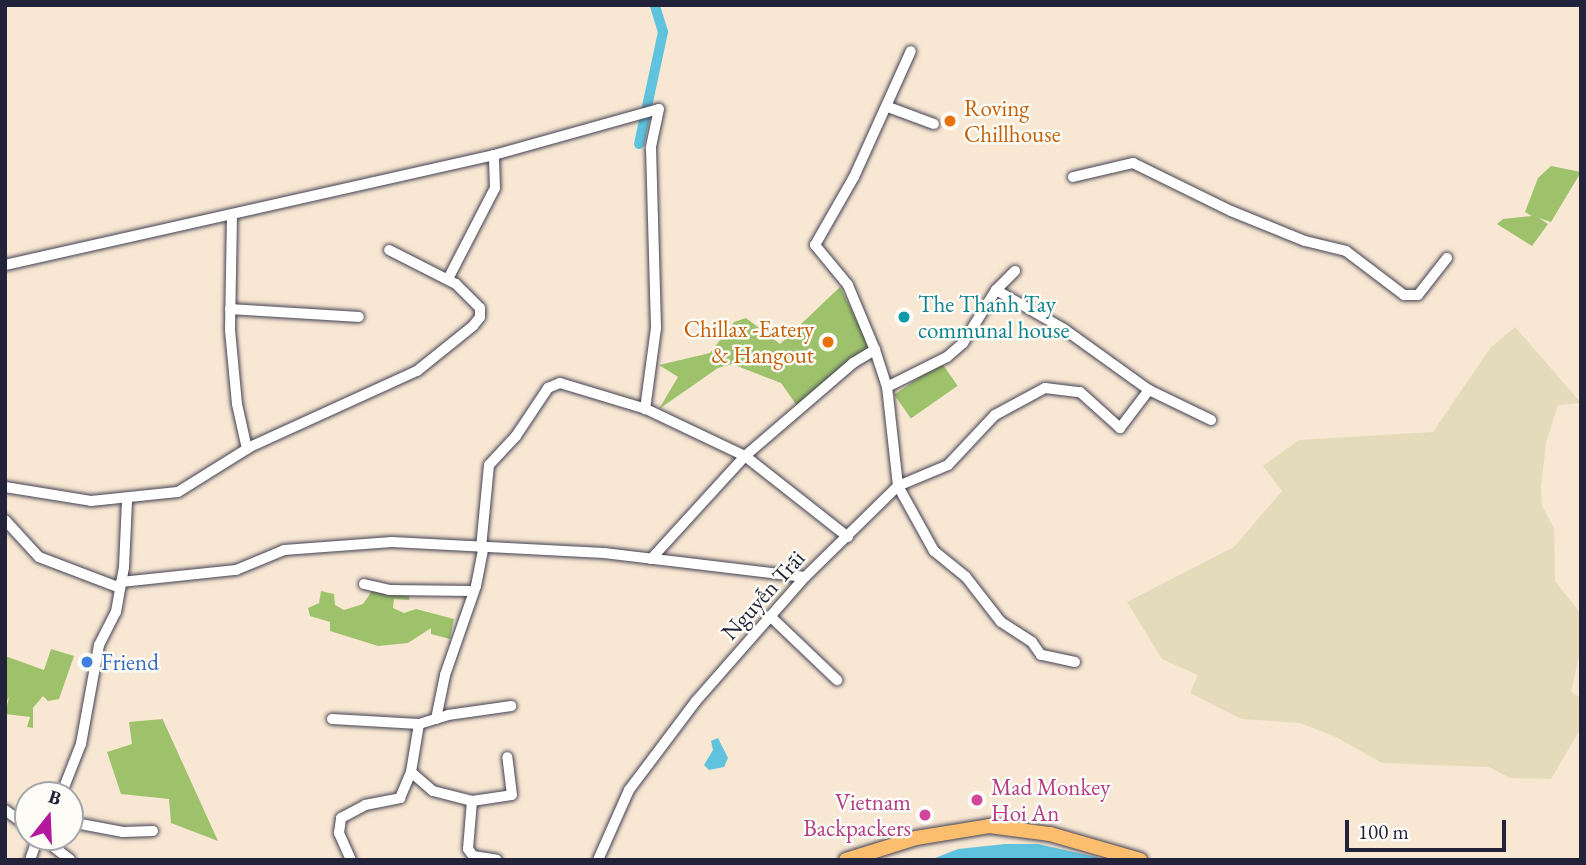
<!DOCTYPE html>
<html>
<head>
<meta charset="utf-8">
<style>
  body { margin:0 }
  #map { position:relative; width:1586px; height:865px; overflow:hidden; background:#f8e7d3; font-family:"EB Garamond",serif }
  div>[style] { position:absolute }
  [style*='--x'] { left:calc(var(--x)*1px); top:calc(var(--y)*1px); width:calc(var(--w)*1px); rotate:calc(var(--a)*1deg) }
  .built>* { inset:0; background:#e4dbba }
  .green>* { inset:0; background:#9ec26c; transform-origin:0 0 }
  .water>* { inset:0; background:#5fc3dd }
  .canal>* { height:10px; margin:-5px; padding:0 5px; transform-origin:5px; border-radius:5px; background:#5fc3dd }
  .roads { filter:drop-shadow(0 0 2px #424052) drop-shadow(0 0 2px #424052) }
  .minor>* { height:10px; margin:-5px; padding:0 5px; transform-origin:5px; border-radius:5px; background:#fff }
  .major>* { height:14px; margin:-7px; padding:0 7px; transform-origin:7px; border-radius:7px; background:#fbbe6e }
  .dots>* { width:19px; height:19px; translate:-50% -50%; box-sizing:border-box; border:4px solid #fdfcf7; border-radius:50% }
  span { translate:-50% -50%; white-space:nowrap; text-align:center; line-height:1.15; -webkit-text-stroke:5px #fdfcf7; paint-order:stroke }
  .food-label { font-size:23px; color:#c56008 }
  .left { translate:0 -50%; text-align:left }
  .right { translate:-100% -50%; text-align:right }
  .culture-label { font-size:23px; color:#0d838f }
  .street-label { font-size:23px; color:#22223b }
  .shop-label { font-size:23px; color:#366cbe }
  .hotel-label { font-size:23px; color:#b23c85 }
  .frame { position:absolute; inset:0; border:7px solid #22223b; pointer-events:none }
  .north { position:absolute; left:14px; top:781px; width:70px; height:70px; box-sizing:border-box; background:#fdfcf7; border:2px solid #a5a5ac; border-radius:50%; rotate:18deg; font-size:19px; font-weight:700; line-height:28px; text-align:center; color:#22223b }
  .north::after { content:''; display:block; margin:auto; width:24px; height:32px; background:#b5179e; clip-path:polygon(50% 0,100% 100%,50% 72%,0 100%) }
  .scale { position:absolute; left:1345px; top:820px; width:161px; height:32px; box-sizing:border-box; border:4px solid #22223b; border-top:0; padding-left:9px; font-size:21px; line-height:24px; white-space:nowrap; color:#22223b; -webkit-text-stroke:5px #fdfcf7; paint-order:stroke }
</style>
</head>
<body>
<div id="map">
  <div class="built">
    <i style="clip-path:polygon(1515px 327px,1581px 403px,1558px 405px,1546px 443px,1541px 487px,1542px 506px,1554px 529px,1555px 581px,1581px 614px,1581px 647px,1571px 692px,1581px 698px,1581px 728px,1551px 779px,1510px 778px,1489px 767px,1382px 763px,1336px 737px,1300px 723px,1241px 719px,1190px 693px,1198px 675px,1162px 659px,1127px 602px,1234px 547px,1282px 491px,1263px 466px,1299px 440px,1433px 432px,1491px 347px)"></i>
  </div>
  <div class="green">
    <i style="clip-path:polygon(1551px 166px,1581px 172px,1551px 222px,1539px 218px,1548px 224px,1532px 246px,1497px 224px,1503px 219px,1532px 216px,1525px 212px,1538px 178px)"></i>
    <i style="clip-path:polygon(840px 287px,871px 349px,800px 410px,781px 383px,732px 364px,718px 368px,659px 409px,678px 377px,659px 365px,710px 353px,734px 322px,746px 318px,780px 344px)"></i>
    <i style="left:941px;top:362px;width:29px;height:57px;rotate:55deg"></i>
    <i style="clip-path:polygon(374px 588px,410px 590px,409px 600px,394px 599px,393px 608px,404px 613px,416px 609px,454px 619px,450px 639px,431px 634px,431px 628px,408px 643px,378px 646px,330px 631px,330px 622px,310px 616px,308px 608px,319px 603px,321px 591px,334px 594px,335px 605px,344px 610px,363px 604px)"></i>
    <i style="clip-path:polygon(51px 649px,74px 656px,59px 699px,48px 701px,43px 696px,33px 708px,33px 728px,27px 727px,30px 717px,5px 714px,9px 697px,5px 704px,5px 656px,44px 670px)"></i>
    <i style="clip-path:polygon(163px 719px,163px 720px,218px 841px,171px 823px,169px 799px,121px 794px,107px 752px,132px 744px,129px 722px)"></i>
  </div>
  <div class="water">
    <i style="clip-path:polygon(718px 738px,728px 758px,724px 767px,709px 770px,704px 765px,713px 750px,711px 741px)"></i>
    <i style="clip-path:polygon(1005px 844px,1038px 844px,1109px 860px,930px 860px,958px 849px)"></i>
  </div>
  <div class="canal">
    <i style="--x:639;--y:144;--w:115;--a:-77.9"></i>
    <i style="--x:663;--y:32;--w:28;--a:-107"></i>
  </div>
  <div class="roads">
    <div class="minor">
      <i style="--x:888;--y:107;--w:49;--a:20.3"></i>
      <i style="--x:1073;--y:177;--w:62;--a:-13.1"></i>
      <i style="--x:1133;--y:163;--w:109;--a:26.1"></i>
      <i style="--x:1231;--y:211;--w:80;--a:22.1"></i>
      <i style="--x:1305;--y:241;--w:42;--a:13.7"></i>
      <i style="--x:1346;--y:251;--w:73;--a:37.2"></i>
      <i style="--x:1404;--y:295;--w:14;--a:0"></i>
      <i style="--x:1418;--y:295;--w:47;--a:-51.9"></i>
      <i style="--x:232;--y:215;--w:115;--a:91"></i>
      <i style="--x:230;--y:330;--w:74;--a:84.6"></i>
      <i style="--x:237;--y:404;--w:46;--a:77.5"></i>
      <i style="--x:5;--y:265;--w:501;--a:-12.68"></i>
      <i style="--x:494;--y:155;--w:171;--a:-15.6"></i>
      <i style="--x:659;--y:109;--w:40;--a:102"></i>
      <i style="--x:651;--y:148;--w:180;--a:88.4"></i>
      <i style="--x:656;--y:328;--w:82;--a:97.7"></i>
      <i style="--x:448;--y:279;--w:102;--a:-62.7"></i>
      <i style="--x:495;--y:188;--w:33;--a:-92"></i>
      <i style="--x:996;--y:290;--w:78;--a:29.8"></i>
      <i style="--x:1064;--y:329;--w:105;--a:35.7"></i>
      <i style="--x:230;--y:309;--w:129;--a:3.5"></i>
      <i style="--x:887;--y:387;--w:67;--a:-26.6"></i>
      <i style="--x:947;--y:357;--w:21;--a:-41"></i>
      <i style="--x:963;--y:343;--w:62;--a:-58.1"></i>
      <i style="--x:996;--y:290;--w:27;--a:-45"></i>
      <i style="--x:5;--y:487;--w:87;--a:9.2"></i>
      <i style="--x:91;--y:501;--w:87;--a:-5.9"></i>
      <i style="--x:178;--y:492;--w:85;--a:-32"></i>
      <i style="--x:250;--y:447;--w:183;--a:-24.5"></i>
      <i style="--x:417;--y:371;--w:72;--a:-38.8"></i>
      <i style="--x:473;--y:326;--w:11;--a:-52"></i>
      <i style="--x:480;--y:317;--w:9;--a:-90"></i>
      <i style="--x:480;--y:308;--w:34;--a:-135"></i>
      <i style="--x:456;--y:284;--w:75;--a:-153.1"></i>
      <i style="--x:5;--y:520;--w:50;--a:47.4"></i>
      <i style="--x:39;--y:557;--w:87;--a:20.9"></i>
      <i style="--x:481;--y:548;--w:83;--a:-84.5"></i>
      <i style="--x:489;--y:465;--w:40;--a:-47"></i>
      <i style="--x:516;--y:436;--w:58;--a:-56.3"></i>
      <i style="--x:548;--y:388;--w:13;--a:-23"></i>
      <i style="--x:560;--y:383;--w:90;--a:16.8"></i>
      <i style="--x:646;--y:409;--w:110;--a:25.4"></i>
      <i style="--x:745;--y:456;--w:131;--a:38.2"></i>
      <i style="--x:651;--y:559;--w:139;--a:-47.6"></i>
      <i style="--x:745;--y:456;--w:143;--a:-40.7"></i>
      <i style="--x:853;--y:363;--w:26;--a:-31"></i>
      <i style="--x:121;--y:582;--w:116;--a:-6"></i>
      <i style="--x:236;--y:570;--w:52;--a:-22.6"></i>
      <i style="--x:284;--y:550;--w:108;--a:-4.2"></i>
      <i style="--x:392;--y:542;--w:212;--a:3"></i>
      <i style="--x:604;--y:553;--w:202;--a:6.8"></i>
      <i style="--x:364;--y:584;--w:26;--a:13"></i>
      <i style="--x:389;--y:590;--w:84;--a:0.7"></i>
      <i style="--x:770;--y:616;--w:93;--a:43.7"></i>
      <i style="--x:1075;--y:662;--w:35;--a:-168"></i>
      <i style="--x:1041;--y:655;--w:16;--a:-125"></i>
      <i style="--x:1032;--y:642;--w:37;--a:-147"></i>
      <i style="--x:1001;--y:622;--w:57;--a:-127.9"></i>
      <i style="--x:966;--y:577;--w:41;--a:-140.9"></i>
      <i style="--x:934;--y:551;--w:74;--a:-119"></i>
      <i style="--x:898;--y:486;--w:54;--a:-22.8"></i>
      <i style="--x:948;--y:465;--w:69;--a:-46.8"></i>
      <i style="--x:995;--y:415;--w:57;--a:-28.4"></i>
      <i style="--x:1045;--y:388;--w:35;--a:7"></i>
      <i style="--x:1080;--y:392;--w:54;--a:42"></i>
      <i style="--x:1120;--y:428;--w:48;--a:-52.7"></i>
      <i style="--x:1149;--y:390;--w:69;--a:25.8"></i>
      <i style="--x:332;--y:719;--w:87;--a:3.3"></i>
      <i style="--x:419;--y:724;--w:30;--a:-17"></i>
      <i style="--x:448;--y:715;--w:64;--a:-8.1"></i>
      <i style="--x:436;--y:719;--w:45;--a:-78.4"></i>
      <i style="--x:445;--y:675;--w:94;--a:-70.8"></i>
      <i style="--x:476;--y:586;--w:38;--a:-79"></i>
      <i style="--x:419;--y:724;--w:49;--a:99.5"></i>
      <i style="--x:411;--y:772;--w:29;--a:41"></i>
      <i style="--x:433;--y:791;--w:40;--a:14.4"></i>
      <i style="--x:472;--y:801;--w:48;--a:94.8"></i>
      <i style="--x:468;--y:849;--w:9;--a:54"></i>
      <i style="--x:473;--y:856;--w:24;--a:9"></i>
      <i style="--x:61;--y:795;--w:55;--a:-68.6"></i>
      <i style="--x:81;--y:744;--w:101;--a:-79.7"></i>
      <i style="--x:99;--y:645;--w:37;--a:-63"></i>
      <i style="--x:116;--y:612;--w:46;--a:-79.9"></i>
      <i style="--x:124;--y:567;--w:67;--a:-87.4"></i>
      <i style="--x:472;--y:801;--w:40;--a:-8.5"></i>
      <i style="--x:512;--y:795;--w:38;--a:-97"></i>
      <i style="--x:5;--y:810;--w:29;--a:36"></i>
      <i style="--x:70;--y:822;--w:54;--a:10.7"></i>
      <i style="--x:123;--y:832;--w:30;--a:-2"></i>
      <i style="--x:41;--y:837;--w:37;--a:38"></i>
      <i style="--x:30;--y:860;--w:24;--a:-71"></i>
      <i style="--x:351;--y:860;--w:30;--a:-114"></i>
      <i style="--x:339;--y:833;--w:15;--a:-82"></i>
      <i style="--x:341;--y:818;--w:27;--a:-28"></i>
      <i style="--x:365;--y:805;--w:36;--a:-11"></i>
      <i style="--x:400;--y:798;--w:28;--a:-67"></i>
      <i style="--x:598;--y:860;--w:77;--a:-66.1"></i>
      <i style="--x:629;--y:790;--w:111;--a:-53"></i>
      <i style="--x:696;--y:701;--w:165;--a:-48.7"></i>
      <i style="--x:805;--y:577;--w:130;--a:-44.4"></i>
      <i style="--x:898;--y:486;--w:100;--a:-96.3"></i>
      <i style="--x:887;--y:387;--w:39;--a:-108"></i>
      <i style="--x:875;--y:350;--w:70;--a:-112.6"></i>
      <i style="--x:848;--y:285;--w:52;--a:-129.5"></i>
      <i style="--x:815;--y:245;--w:78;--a:-60.2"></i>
      <i style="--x:854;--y:177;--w:138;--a:-65.7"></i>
    </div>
    <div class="major">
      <i style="--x:846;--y:860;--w:73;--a:-17.4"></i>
      <i style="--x:916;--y:838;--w:74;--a:-9.3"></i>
      <i style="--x:989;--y:826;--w:62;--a:7.5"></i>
      <i style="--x:1050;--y:834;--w:94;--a:16.1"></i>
    </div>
  </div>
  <div class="dots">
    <i style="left:950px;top:121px;background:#e8710a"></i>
    <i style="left:904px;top:317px;background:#0f9aa8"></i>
    <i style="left:828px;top:342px;background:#e8710a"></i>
    <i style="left:87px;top:662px;background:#3f7fe0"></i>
    <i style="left:977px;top:800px;background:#d1479c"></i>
    <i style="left:925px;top:815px;background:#d1479c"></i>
  </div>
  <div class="food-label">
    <span class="left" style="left:964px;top:121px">Roving<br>Chillhouse</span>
    <span class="right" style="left:814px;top:342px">Chillax -Eatery<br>&amp; Hangout</span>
  </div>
  <div class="culture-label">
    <span class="left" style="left:918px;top:317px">The Thanh Tay<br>communal house</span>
  </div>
  <div class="street-label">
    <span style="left:763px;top:595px;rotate:-48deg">Nguyễn Trãi</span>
  </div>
  <div class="shop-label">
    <span class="left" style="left:101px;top:662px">Friend</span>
  </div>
  <div class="hotel-label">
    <span class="left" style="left:991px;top:800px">Mad Monkey<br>Hoi An</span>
    <span class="right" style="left:911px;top:815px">Vietnam<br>Backpackers</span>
  </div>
  <div class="frame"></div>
  <div class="north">B</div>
  <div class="scale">100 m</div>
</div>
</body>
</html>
